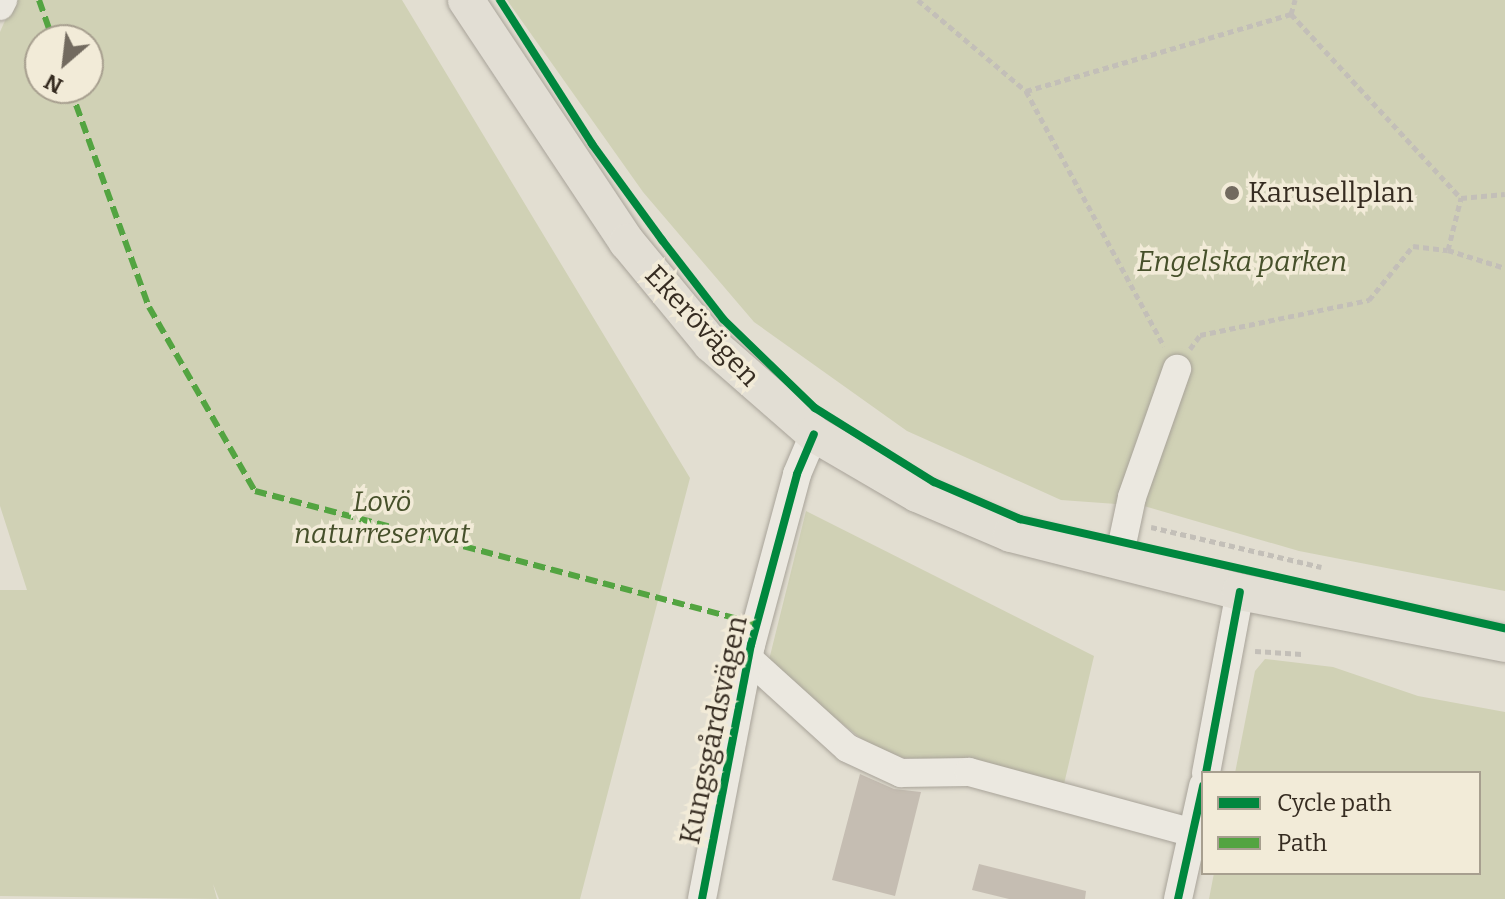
<!DOCTYPE html>
<html>
<head>
<meta charset="utf-8">
<style>
  body { margin:0 }
  #map { position:relative; width:1505px; height:899px; overflow:hidden; background:#e2ded1; font-family:Bitter,serif }
  div>[style] { position:absolute }
  [style*='--x'] { left:calc(var(--x)*1px); top:calc(var(--y)*1px); width:calc(var(--w)*1px); rotate:calc(var(--a)*1deg) }
  .green>* { inset:0; background:#d0d1b5 }
  .building>* { inset:0; background:#c5bdb2 }
  .path>* { height:5px; margin-top:-2.5px; transform-origin:0; background:repeating-linear-gradient(90deg,#c3bfb8 0 6px,transparent 0 10px) }
  .roads { filter:drop-shadow(0 0 2px #a8a399) drop-shadow(0 0 2px #a8a399) }
  .minor>* { height:28px; margin:-14px; padding:0 14px; transform-origin:14px; border-radius:14px; background:#ebe8e0 }
  .major>* { height:36px; margin:-18px; padding:0 18px; transform-origin:18px; border-radius:18px; background:#e2ded4 }
  .quiet>* { height:6px; margin-top:-3px; transform-origin:0; background:repeating-linear-gradient(90deg,#53a441 0 12px,transparent 0 18px) }
  .cycleway>* { height:8px; margin:-4px; padding:0 4px; transform-origin:4px; border-radius:4px; background:#00873e }
  .dots>* { width:22px; height:22px; translate:-50% -50%; box-sizing:border-box; border:4px solid #f2ebd8; border-radius:50% }
  span { translate:-50% -50%; white-space:nowrap; text-align:center; line-height:1.15; -webkit-text-stroke:7px #f2ebd8; paint-order:stroke }
  .poi-label { font-size:28px; color:#362c21 }
  .left { translate:0 -50%; text-align:left }
  .park-label { font-size:28px; color:#46502a; font-style:italic }
  .street-label { font-size:28px; color:#362c21 }
  .legend { position:absolute; left:1201px; top:771px; width:280px; height:104px; box-sizing:border-box; background:#f2ebd8; border:2px solid #a79f8f; margin:0; padding:10px 14px; list-style:none; font-size:24px; color:#362c21 }
  .legend li { display:flex; align-items:center; gap:16px; height:40px }
  .legend b { width:40px; border:2px solid #a79f8f }
  .north { position:absolute; left:24px; top:24px; width:80px; height:80px; box-sizing:border-box; background:#f2ebd8; border:2px solid #a79f8f; border-radius:50%; rotate:208deg; font-size:22px; font-weight:700; line-height:32px; text-align:center; color:#362c21 }
  .north::after { content:''; display:block; margin:auto; width:28px; height:36px; background:#726a5f; clip-path:polygon(50% 0,100% 100%,50% 72%,0 100%) }
</style>
</head>
<body>
<div id="map">
  <div class="green">
    <i style="clip-path:polygon(evenodd,14px 0,402px 0,690px 478px,580px 899px,219px 899px,213px 884px,217px 899px,0 896px,0 590px,27px 590px,0 506px,0 32px,14px 0,40px 40px,88px 40px,88px 88px,40px 88px,40px 40px)"></i>
    <i style="clip-path:polygon(507px 0,1505px 0,1505px 591px,1299px 551px,1144px 506px,1061px 500px,907px 431px,754px 322px,643px 192px)"></i>
    <i style="clip-path:polygon(806px 511px,1094px 656px,1064px 784px,959px 760px,884px 757px,768px 664px)"></i>
    <i style="clip-path:polygon(1265px 659px,1333px 667px,1418px 696px,1505px 712px,1505px 899px,1209px 899px,1214px 873px,1479px 873px,1479px 773px,1235px 773px,1255px 671px)"></i>
  </div>
  <div class="building">
    <i style="clip-path:polygon(860px 774px,894px 789px,921px 792px,895px 896px,832px 880px)"></i>
    <i style="clip-path:polygon(979px 864px,1086px 891px,1085px 899px,1009px 899px,972px 890px)"></i>
  </div>
  <div class="path">
    <i style="--x:918;--y:0;--w:141;--a:40.1"></i>
    <i style="--x:1026;--y:91;--w:290;--a:61.6"></i>
    <i style="--x:1291;--y:14;--w:251;--a:47.3"></i>
    <i style="--x:1291;--y:14;--w:15;--a:-74"></i>
    <i style="--x:1026;--y:91;--w:276;--a:-16.2"></i>
    <i style="--x:1461;--y:198;--w:44;--a:-5.2"></i>
    <i style="--x:1448;--y:250;--w:54;--a:-76"></i>
    <i style="--x:1190;--y:349;--w:17;--a:-54"></i>
    <i style="--x:1200;--y:335;--w:173;--a:-11.7"></i>
    <i style="--x:1369;--y:300;--w:70;--a:-50.8"></i>
    <i style="--x:1413;--y:246;--w:35;--a:7"></i>
    <i style="--x:1448;--y:250;--w:60;--a:17.5"></i>
    <i style="--x:1151;--y:527;--w:175;--a:13.2"></i>
    <i style="--x:1255;--y:651;--w:47;--a:3.7"></i>
  </div>
  <div class="roads">
    <div class="minor">
      <i style="--x:0;--y:6;--w:7;--a:-63"></i>
      <i style="--x:1118;--y:563;--w:67;--a:-78"></i>
      <i style="--x:1132;--y:497;--w:136;--a:-70.6"></i>
      <i style="--x:749;--y:659;--w:132;--a:42.2"></i>
      <i style="--x:847;--y:748;--w:60;--a:24.8"></i>
      <i style="--x:901;--y:773;--w:68;--a:-0.8"></i>
      <i style="--x:969;--y:772;--w:233;--a:15.2"></i>
      <i style="--x:1206;--y:773;--w:184;--a:-79.4"></i>
      <i style="--x:702;--y:899;--w:259;--a:-79.1"></i>
      <i style="--x:751;--y:645;--w:177;--a:-74.9"></i>
      <i style="--x:797;--y:474;--w:43;--a:-67"></i>
      <i style="--x:1178;--y:899;--w:116;--a:-77.5"></i>
    </div>
    <div class="major">
      <i style="--x:466;--y:0;--w:291;--a:56.4"></i>
      <i style="--x:627;--y:242;--w:132;--a:50.5"></i>
      <i style="--x:711;--y:344;--w:137;--a:41.1"></i>
      <i style="--x:814;--y:434;--w:119;--a:30.2"></i>
      <i style="--x:917;--y:494;--w:102;--a:23.1"></i>
      <i style="--x:1011;--y:534;--w:236;--a:14.2"></i>
      <i style="--x:1240;--y:592;--w:270;--a:11.1"></i>
    </div>
  </div>
  <div class="quiet">
    <i style="--x:39;--y:0;--w:42;--a:70.7"></i>
    <i style="--x:70;--y:88;--w:233;--a:70.2"></i>
    <i style="--x:149;--y:307;--w:212;--a:60.1"></i>
    <i style="--x:255;--y:491;--w:519;--a:14.84"></i>
  </div>
  <div class="cycleway">
    <i style="--x:500;--y:0;--w:171;--a:57.4"></i>
    <i style="--x:592;--y:144;--w:119;--a:53.9"></i>
    <i style="--x:662;--y:240;--w:100;--a:52.3"></i>
    <i style="--x:723;--y:319;--w:128;--a:44.1"></i>
    <i style="--x:815;--y:408;--w:140;--a:31.9"></i>
    <i style="--x:934;--y:482;--w:94;--a:23.3"></i>
    <i style="--x:1020;--y:519;--w:497;--a:12.7"></i>
    <i style="--x:1206;--y:773;--w:184;--a:-79.4"></i>
    <i style="--x:702;--y:899;--w:259;--a:-79.1"></i>
    <i style="--x:751;--y:645;--w:177;--a:-74.9"></i>
    <i style="--x:797;--y:474;--w:43;--a:-67"></i>
    <i style="--x:1178;--y:899;--w:116;--a:-77.5"></i>
  </div>
  <div class="dots">
    <i style="left:1232px;top:193px;background:#726a5f"></i>
  </div>
  <div class="poi-label">
    <span class="left" style="left:1248px;top:193px">Karusellplan</span>
  </div>
  <div class="park-label">
    <span style="left:1242px;top:262px">Engelska parken</span>
    <span style="left:382px;top:518px">Lovö<br>naturreservat</span>
  </div>
  <div class="street-label">
    <span style="left:702px;top:326px;rotate:47deg">Ekerövägen</span>
    <span style="left:714px;top:730px;rotate:-78deg">Kungsgårdsvägen</span>
  </div>
  <ul class="legend">
  <li><b style="height:10px;background:#00873e"></b>Cycle path</li>
  <li><b style="height:10px;background:#53a441"></b>Path</li>
  </ul>
  <div class="north">N</div>
</div>
</body>
</html>
